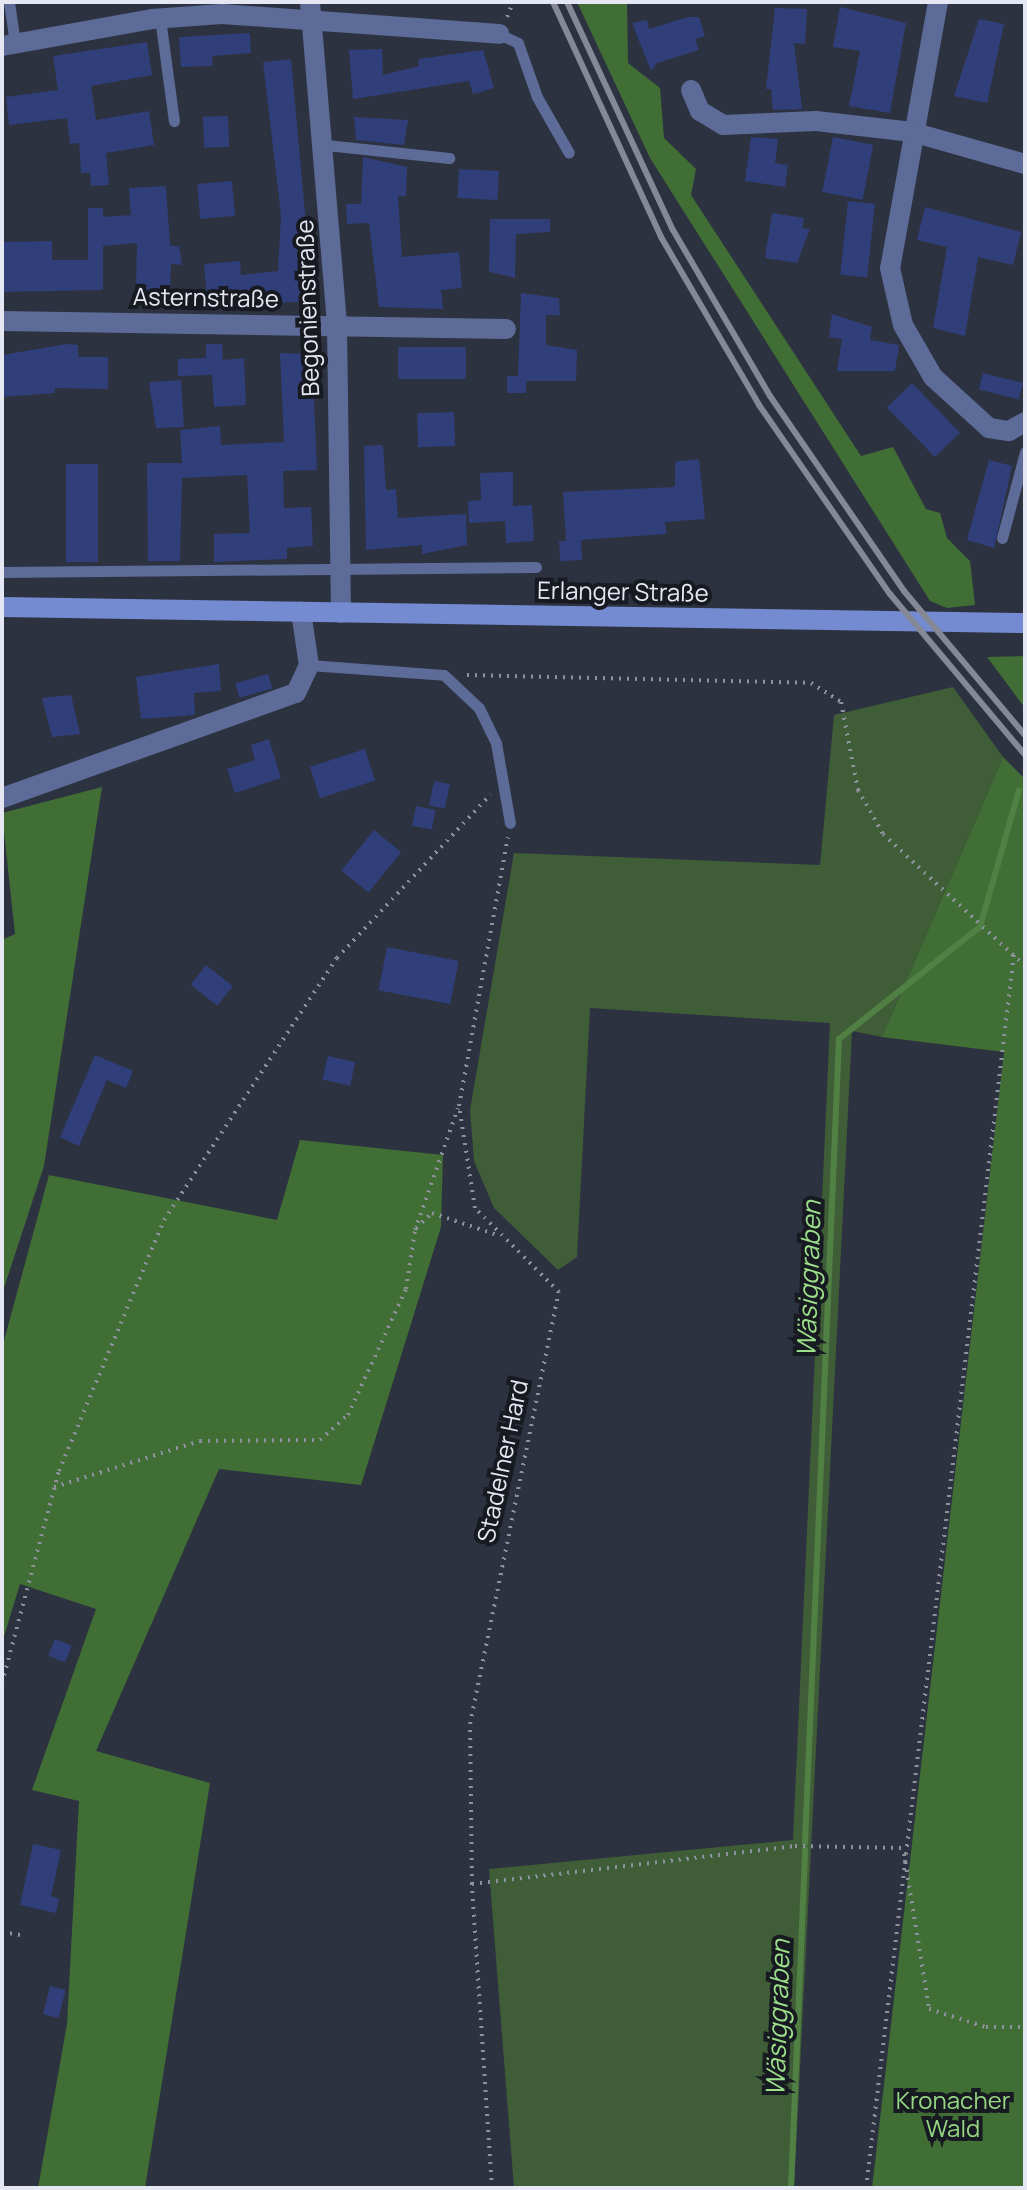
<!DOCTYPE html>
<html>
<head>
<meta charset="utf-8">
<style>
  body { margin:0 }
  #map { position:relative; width:1027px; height:2190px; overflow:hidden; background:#2d3240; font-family:Manrope,sans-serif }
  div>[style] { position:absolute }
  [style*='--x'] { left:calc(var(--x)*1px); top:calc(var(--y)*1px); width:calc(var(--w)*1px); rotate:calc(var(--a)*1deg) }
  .green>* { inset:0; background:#3f5d37 }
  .forest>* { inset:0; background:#406e34 }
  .stream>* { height:6px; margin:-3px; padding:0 3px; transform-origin:3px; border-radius:3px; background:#518045 }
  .building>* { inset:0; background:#303f79; transform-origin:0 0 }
  .path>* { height:4px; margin-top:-2px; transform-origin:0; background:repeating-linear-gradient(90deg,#8e929e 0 2px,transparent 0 8px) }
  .service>* { height:11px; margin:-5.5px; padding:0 5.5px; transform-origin:5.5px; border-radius:5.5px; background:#5d6b98 }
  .minor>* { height:20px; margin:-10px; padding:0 10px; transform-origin:10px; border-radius:10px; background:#5d6b98 }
  .secondary>* { height:20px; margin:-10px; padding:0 10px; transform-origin:10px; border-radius:10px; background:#748ad1 }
  .rail>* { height:6px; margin:-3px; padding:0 3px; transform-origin:3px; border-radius:3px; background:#858995 }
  span { translate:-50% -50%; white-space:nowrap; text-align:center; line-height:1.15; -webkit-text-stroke:8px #181a21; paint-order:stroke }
  .street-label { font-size:24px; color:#e5e8f2 }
  .park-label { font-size:24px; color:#95d784 }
  .water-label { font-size:26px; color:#9de08c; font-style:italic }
  .frame { position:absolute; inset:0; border:4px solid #e5e8f2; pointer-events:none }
</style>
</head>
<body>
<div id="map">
  <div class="green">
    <i style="clip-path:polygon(953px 687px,1003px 757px,882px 1037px,852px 1031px,794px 2188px,514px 2188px,489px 1869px,793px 1840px,830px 1023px,590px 1008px,577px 1257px,558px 1270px,494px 1208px,474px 1161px,470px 1110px,514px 853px,820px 865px,834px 715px)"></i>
  </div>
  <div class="forest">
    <i style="clip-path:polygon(577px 2px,627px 2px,628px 63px,660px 88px,664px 138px,696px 169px,691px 195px,861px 456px,893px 447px,926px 509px,940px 513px,947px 538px,970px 561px,975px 605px,947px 608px,930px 601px,650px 158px)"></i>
    <i style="clip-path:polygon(1025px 656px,1025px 708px,987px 657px)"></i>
    <i style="clip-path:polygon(1003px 757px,1025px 779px,1025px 2188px,872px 2188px,1004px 1052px,882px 1037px)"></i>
    <i style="clip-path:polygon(102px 787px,44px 1166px,2px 1294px,2px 940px,15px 934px,2px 813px)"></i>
    <i style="clip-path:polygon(300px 1140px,443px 1155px,441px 1227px,361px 1485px,219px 1469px,96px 1751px,210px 1783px,145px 2188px,38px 2188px,67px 2024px,79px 1801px,32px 1790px,96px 1609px,20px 1584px,2px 1643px,2px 1348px,49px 1175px,277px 1220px)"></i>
  </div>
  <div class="stream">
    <i style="--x:805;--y:1843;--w:805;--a:-87.58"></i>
    <i style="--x:839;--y:1039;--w:180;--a:-38.5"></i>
    <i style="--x:980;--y:927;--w:142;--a:-74.1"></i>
    <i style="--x:791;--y:2188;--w:339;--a:-87.6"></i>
  </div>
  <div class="building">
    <i style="clip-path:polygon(840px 7px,906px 23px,890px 113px,849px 106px,860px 51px,833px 47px)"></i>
    <i style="clip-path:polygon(775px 8px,807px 9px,805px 44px,794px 43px,802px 109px,773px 110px,771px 89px,766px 89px)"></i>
    <i style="clip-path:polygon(688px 17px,699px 17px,705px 36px,695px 39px,699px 50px,657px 63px,651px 71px,632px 23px,647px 20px,649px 29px)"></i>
    <i style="clip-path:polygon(979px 19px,1004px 24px,987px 103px,954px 96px)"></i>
    <i style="clip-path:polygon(250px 33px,251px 53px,212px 56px,213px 66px,181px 67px,179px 37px)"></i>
    <i style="clip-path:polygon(147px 42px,152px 75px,91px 86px,96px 120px,149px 111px,154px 145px,106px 153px,109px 185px,91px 186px,90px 173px,81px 173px,79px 143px,70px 144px,67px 118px,9px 125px,6px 97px,58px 90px,53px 56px)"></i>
    <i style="clip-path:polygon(382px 49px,383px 75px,419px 66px,418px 59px,483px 50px,494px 88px,473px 94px,469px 81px,353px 99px,349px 50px)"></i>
    <i style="clip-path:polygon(291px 59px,313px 301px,257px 304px,257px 295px,207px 299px,204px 264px,240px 261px,241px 275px,278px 271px,281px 215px,263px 62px)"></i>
    <i style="left:228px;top:116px;width:31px;height:25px;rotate:88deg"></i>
    <i style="clip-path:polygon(354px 117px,408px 120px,404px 145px,356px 140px)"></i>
    <i style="clip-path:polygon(751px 137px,778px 139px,775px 163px,788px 165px,785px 187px,745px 181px)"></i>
    <i style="left:833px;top:137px;width:41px;height:56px;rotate:11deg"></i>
    <i style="clip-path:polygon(363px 157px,407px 167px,406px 196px,398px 196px,402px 257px,459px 252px,462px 288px,441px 290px,443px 309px,379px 307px,369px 223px,347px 224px,346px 204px,361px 204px)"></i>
    <i style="left:459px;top:169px;width:40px;height:29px;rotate:3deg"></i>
    <i style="left:232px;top:181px;width:35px;height:35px;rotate:85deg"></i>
    <i style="clip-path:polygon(166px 186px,170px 246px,179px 246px,182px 265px,171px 264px,170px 292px,136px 291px,137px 243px,103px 246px,103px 290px,2px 292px,2px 242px,52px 241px,52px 260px,88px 260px,88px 208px,103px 208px,103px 217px,131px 215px,129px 188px)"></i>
    <i style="left:848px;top:201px;width:27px;height:74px;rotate:6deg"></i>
    <i style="clip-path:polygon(925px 207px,1021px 232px,1013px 265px,978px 257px,965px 336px,933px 328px,947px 247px,917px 240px)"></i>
    <i style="clip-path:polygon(772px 213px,804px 218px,802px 228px,810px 229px,797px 263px,765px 258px)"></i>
    <i style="clip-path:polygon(490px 219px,550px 219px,550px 232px,516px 234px,515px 278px,489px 272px)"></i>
    <i style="clip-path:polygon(521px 293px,559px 298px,560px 315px,546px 315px,546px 345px,577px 350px,576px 381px,526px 381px,526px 393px,507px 393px,507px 376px,518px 376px)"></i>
    <i style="clip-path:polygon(832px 314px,872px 327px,870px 340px,899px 345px,895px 371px,837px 371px,842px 339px,829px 337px)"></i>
    <i style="clip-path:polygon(67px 344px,78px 345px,78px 357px,108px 357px,108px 389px,55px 388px,55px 393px,2px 397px,2px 355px)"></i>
    <i style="clip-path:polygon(206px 344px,222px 344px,223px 360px,244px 358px,246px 405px,214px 407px,212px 375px,178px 376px,178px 359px,206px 358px)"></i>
    <i style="left:398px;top:347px;width:68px;height:32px"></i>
    <i style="clip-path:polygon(280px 353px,312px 354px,317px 470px,283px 471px,284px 508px,311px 507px,313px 546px,287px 548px,287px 559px,214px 562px,214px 534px,250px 533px,247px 475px,182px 478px,180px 561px,148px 561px,147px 463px,182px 463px,180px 430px,220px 426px,221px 445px,284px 442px)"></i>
    <i style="left:983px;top:373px;width:41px;height:17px;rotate:14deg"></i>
    <i style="clip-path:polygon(181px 380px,184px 427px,156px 428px,149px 382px)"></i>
    <i style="left:912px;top:383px;width:69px;height:35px;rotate:46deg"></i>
    <i style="left:454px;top:412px;width:34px;height:37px;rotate:88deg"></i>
    <i style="clip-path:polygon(383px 445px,386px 490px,396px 489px,398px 518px,466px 514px,467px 545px,422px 554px,422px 545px,366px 550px,364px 446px)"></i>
    <i style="clip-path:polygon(699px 459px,705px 519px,665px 522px,666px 534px,566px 541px,563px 492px,675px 487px,675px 462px)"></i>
    <i style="clip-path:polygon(989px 460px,1012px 466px,994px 548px,967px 540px)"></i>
    <i style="left:66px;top:464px;width:32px;height:98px"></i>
    <i style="clip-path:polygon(513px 472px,513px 506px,532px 505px,534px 541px,506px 543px,505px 521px,469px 523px,468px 501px,481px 500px,480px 473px)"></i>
    <i style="left:581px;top:540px;width:20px;height:22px;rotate:87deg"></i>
    <i style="clip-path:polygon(219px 664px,221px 691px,194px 693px,195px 715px,141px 719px,136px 677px)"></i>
    <i style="left:268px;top:674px;width:15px;height:34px;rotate:74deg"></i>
    <i style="clip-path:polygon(71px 695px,80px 734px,52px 737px,42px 698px)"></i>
    <i style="clip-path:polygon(269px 739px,281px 778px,235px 793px,227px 769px,255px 760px,251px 745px)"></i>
    <i style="left:365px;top:749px;width:33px;height:58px;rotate:72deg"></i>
    <i style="left:434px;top:781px;width:16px;height:25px;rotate:11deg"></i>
    <i style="left:416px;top:806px;width:20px;height:20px;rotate:11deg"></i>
    <i style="left:374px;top:830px;width:35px;height:52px;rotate:39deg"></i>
    <i style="left:387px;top:947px;width:73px;height:44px;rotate:11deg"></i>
    <i style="left:206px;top:965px;width:34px;height:25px;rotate:38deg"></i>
    <i style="clip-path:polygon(95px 1055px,133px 1071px,126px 1088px,107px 1080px,79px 1146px,60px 1137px)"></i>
    <i style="left:328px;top:1056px;width:28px;height:24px;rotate:13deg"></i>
    <i style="left:55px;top:1639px;width:18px;height:18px;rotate:22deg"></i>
    <i style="clip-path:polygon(33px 1844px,61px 1850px,51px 1896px,59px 1898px,56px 1913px,20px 1905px)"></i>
    <i style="left:50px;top:1986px;width:16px;height:29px;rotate:14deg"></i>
  </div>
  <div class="path">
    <i style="--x:507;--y:17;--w:16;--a:-68"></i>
    <i style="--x:467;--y:675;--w:344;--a:1.3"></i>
    <i style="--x:811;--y:683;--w:36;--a:32"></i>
    <i style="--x:841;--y:702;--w:90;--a:79.1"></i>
    <i style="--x:858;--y:790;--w:51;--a:60.4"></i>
    <i style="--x:883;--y:834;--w:194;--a:42.9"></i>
    <i style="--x:416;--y:1228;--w:22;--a:-43"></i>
    <i style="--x:432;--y:1213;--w:69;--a:18.7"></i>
    <i style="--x:54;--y:1487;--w:153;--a:-17.5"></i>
    <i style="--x:200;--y:1441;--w:120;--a:-0.5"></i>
    <i style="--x:320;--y:1440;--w:38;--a:-42"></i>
    <i style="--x:348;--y:1415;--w:139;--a:-65.3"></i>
    <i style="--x:406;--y:1289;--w:60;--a:-81.3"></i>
    <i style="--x:415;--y:1230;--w:129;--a:-70.6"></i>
    <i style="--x:2;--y:1683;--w:220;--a:-75"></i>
    <i style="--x:59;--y:1471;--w:272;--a:-67.3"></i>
    <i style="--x:164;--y:1220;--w:314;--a:-56.6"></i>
    <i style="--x:337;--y:958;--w:224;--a:-46.8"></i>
    <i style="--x:904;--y:1854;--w:157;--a:80.8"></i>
    <i style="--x:929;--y:2009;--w:60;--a:17.5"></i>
    <i style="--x:986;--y:2027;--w:39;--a:0"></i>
    <i style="--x:472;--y:1884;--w:325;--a:-6.7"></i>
    <i style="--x:795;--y:1846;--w:107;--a:1.1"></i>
    <i style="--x:2;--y:1932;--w:20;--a:9"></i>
    <i style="--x:492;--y:2188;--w:305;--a:-93.8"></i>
    <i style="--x:472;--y:1884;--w:160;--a:-90.7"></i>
    <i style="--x:470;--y:1724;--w:441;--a:-78.4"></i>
    <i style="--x:559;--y:1292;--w:119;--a:-135"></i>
    <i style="--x:475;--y:1208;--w:103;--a:-98.9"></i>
    <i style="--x:459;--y:1106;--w:273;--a:-79.7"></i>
    <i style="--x:866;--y:2188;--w:1242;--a:-83.16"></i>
  </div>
  <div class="service">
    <i style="--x:9;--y:2;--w:41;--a:81.7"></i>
    <i style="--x:160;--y:18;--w:104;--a:82.3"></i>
    <i style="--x:499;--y:34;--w:21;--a:25"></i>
    <i style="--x:518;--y:43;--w:57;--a:70.6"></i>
    <i style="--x:537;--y:97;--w:64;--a:60.3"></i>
    <i style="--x:326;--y:145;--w:124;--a:6"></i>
    <i style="--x:1002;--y:538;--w:89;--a:-75"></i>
    <i style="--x:2;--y:572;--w:534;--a:-0.54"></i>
    <i style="--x:309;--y:665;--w:135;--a:4.2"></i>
    <i style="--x:444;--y:675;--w:48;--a:43.3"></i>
    <i style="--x:479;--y:708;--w:39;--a:64"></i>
    <i style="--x:496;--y:743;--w:81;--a:80.1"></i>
  </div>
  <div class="minor">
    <i style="--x:310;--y:2;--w:325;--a:85.2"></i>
    <i style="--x:337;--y:326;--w:287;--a:89.2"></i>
    <i style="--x:938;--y:2;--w:270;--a:100.2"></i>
    <i style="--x:890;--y:268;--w:58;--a:77.2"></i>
    <i style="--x:903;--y:325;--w:60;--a:60"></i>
    <i style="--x:933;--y:377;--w:76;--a:42.3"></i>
    <i style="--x:989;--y:428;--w:20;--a:9"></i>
    <i style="--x:1009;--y:431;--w:18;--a:-29"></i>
    <i style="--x:2;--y:46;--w:152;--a:-10.2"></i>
    <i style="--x:152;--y:19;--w:70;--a:-4.1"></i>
    <i style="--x:222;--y:14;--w:278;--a:4.1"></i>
    <i style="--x:691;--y:90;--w:23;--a:67"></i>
    <i style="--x:700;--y:111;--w:27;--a:31"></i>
    <i style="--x:723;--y:125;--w:93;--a:-2.5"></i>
    <i style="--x:816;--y:121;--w:97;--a:6.5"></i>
    <i style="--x:912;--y:132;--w:117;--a:15.8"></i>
    <i style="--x:2;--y:321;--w:504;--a:0.91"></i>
    <i style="--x:2;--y:798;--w:312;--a:-19.7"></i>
    <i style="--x:296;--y:693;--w:31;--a:-65"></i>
    <i style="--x:309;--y:665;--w:54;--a:-98.6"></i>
  </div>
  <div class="secondary">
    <i style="--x:2;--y:607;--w:1023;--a:0.9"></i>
  </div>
  <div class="rail">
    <i style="--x:553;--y:2;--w:259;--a:65.3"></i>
    <i style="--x:661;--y:237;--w:194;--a:59.7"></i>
    <i style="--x:759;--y:405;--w:230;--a:55.3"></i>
    <i style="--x:890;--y:594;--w:210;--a:50"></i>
    <i style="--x:567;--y:2;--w:251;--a:65.1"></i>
    <i style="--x:673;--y:230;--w:192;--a:59.7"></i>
    <i style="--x:770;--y:396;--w:237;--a:55.5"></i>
    <i style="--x:904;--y:591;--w:188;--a:50"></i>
  </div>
  <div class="street-label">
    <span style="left:206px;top:297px;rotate:1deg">Asternstraße</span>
    <span style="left:307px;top:308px;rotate:-92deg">Begonienstraße</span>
    <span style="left:623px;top:591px;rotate:1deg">Erlanger Straße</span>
    <span style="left:502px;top:1461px;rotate:-78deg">Stadelner Hard</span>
  </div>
  <div class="park-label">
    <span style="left:953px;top:2114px">Kronacher<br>Wald</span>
  </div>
  <div class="water-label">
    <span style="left:809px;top:1279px;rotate:-88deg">Wäsiggraben</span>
    <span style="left:778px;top:2018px;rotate:-88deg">Wäsiggraben</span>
  </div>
  <div class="frame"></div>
</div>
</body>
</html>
